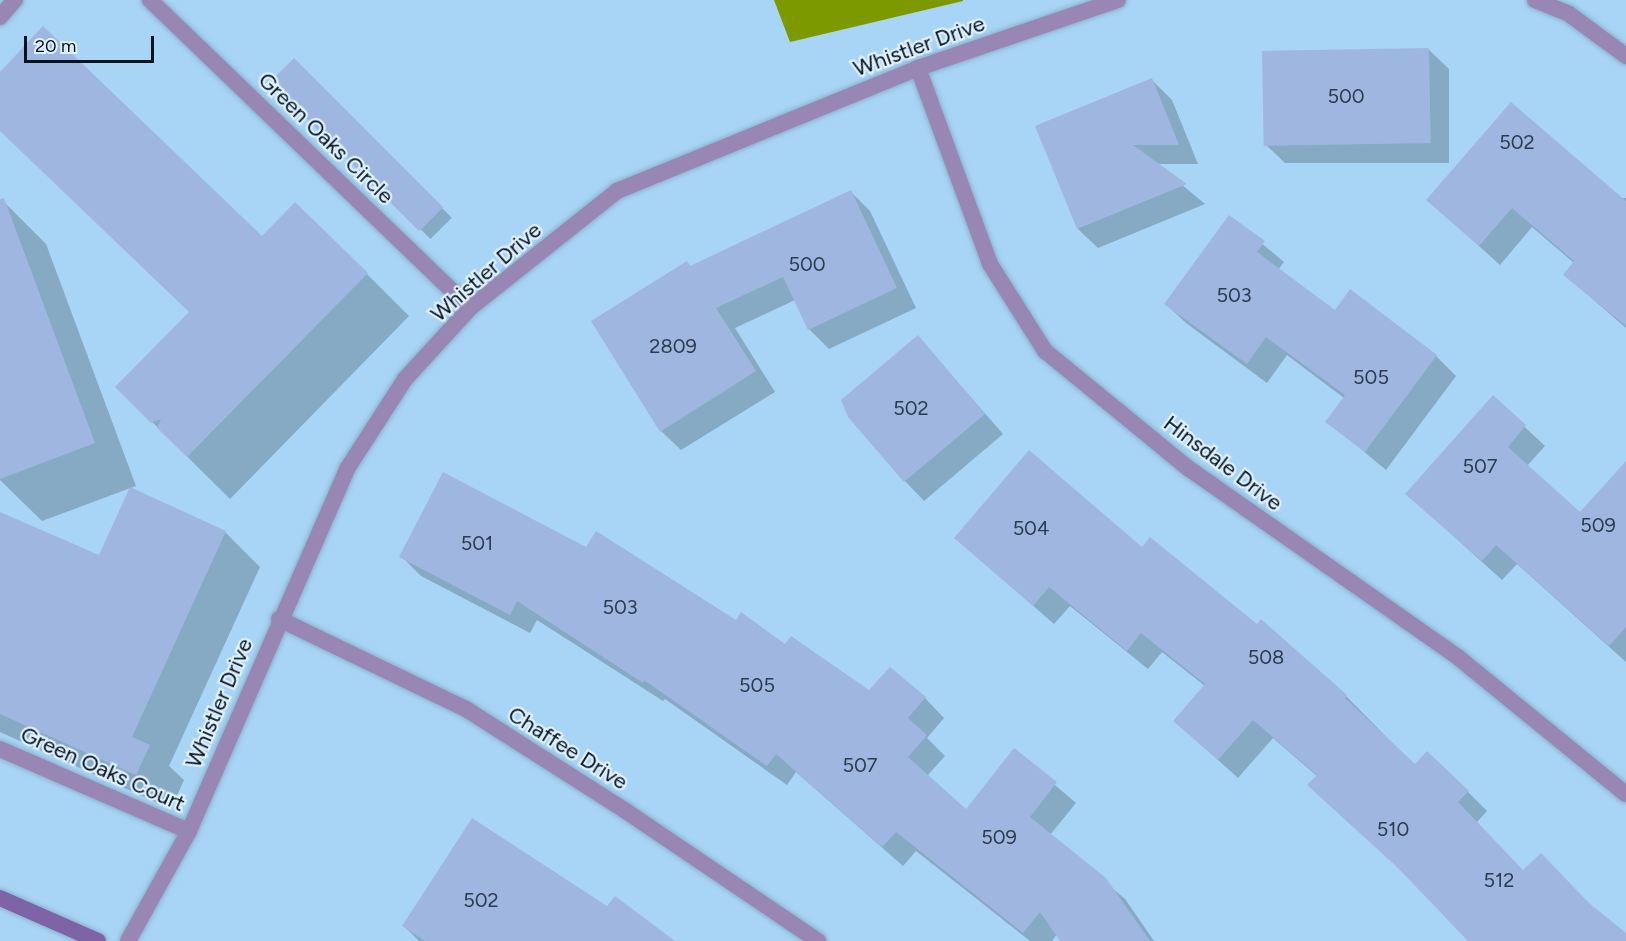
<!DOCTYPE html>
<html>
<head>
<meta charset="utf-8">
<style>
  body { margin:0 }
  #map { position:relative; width:1626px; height:941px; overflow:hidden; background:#a8d4f5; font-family:Figtree,sans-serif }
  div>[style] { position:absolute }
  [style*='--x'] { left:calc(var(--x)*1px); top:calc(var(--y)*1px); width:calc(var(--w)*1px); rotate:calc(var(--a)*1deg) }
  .forest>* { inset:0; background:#7d9900 }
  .shadow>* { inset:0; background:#0003; transform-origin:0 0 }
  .building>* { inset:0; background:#9fb7e0; transform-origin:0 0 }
  .roads { filter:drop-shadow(0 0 2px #8ab1ce) drop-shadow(0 0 2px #8ab1ce) }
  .service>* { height:16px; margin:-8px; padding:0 8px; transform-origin:8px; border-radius:8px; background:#9886b4 }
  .minor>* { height:16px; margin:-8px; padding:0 8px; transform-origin:8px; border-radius:8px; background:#9886b4 }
  .secondary>* { height:16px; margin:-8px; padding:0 8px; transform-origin:8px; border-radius:8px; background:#7e63a6 }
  span { translate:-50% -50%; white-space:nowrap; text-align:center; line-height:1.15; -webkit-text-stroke:4.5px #e0f1ff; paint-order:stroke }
  .number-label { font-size:20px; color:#2b3c4e }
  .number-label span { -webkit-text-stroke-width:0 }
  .street-label { font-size:22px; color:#04131e }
  .scale { position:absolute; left:24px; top:36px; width:130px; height:27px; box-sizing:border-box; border:3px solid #04131e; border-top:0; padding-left:8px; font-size:18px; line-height:21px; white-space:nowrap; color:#04131e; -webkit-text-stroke:4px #e0f1ff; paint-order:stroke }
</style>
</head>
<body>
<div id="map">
  <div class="forest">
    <i style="clip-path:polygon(774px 0,963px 0,963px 1px,790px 42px)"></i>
  </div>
  <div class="shadow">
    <i style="clip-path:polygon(1429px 50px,1449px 69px,1449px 163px,1285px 163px,1265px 144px)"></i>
    <i style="left:294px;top:60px;width:223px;height:30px;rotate:45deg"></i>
    <i style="clip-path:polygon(0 74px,262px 239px,367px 274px,409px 316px,230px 499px,117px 387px,190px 312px,0 130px)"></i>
    <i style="clip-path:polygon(1152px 80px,1172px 100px,1198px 164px,1157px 164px,1205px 204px,1098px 248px,1078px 229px,1037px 127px)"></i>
    <i style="clip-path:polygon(851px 192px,870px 211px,916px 308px,829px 349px,809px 329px,795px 300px,735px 328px,775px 392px,681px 450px,661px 431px,691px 267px)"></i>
    <i style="clip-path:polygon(1626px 198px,1626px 328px,1565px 275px,1574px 263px,1532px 227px,1500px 265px,1428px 200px)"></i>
    <i style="clip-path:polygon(4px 202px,46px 244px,136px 486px,42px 521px,0 480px,0 203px)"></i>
    <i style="clip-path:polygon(1230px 217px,1284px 262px,1278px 270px,1335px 312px,1436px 356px,1456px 376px,1386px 470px,1327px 421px,1344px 398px,1287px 355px,1267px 383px,1186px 323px,1166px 304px)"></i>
    <i style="clip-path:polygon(918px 337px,1003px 434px,924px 501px,905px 481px)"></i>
    <i style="clip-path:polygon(1493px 397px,1545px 446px,1527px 466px,1581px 514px,1626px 479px,1626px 662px,1517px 564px,1502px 580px,1407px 494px)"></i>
    <i style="clip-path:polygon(0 514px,100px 557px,225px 532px,260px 567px,169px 766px,184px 780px,171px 809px,0 732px)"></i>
    <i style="clip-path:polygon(956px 538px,1142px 549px,1346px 696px,1415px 766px,1468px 792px,1487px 811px,1477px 822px,1523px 872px,1593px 908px,1626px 935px,1626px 941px,1470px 941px,1317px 776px,1273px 738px,1238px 778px,1175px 721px,1205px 686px,1162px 652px,1148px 669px,1070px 606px,1054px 624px)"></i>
    <i style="clip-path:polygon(587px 549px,786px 646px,869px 692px,925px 698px,944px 718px,927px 738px,945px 756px,927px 776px,966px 811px,1014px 750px,1076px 803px,1050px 835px,1125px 899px,1154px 941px,1062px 941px,1057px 934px,1052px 941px,1030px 941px,916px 851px,903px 866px,796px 772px,787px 785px,665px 699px,663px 701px,537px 620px,530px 633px,421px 576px,401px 556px)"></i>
    <i style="clip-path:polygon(607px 908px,673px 941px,419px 941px,404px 926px)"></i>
  </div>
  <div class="building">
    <i style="clip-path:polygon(43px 26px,262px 236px,295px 202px,368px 273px,187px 457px,157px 428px,161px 419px,151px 423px,115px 387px,189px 312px,0 131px,0 72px)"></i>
    <i style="left:1429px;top:48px;width:95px;height:167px;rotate:89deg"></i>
    <i style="left:294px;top:58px;width:211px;height:34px;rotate:45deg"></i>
    <i style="clip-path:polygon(1152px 78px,1179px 145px,1133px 145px,1187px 184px,1077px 229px,1035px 126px)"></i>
    <i style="clip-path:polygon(1511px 102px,1626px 201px,1626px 326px,1563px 275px,1574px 261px,1512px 208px,1479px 246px,1426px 200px)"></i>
    <i style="clip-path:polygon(851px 190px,897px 288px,808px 330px,783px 277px,716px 308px,756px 371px,660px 432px,591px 321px,687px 261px,690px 266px)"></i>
    <i style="clip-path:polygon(4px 198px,95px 443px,0 479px,0 199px)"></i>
    <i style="clip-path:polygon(1229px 215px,1265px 241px,1257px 252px,1335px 310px,1350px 289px,1437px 355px,1365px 452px,1325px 422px,1345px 395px,1266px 337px,1247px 364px,1164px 304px)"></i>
    <i style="clip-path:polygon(918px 335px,985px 414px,904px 482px,848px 417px,841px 400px)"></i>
    <i style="clip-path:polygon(1493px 395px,1526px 425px,1508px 447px,1580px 512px,1626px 461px,1626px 627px,1609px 646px,1496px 545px,1482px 561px,1405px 494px)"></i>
    <i style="clip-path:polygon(1029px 450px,1142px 547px,1150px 537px,1257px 624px,1261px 619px,1347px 695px,1345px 698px,1415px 764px,1427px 751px,1469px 791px,1458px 802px,1523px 870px,1541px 853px,1589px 903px,1626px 933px,1626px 941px,1468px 941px,1397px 867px,1307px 785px,1317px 775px,1253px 720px,1218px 760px,1173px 721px,1205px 684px,1141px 633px,1127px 651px,1049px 587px,1033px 606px,954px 538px)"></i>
    <i style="clip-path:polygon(443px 472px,586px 547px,596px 531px,736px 620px,741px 612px,785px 644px,791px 636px,869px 690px,890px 667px,926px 697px,908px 718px,927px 735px,908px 757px,966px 809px,1014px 748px,1057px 782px,1030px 817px,1106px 878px,1150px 941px,1060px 941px,1040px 912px,1023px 933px,896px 832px,882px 847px,776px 754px,767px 766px,644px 680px,643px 683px,517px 601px,510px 615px,399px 557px)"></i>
    <i style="clip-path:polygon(130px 487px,226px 531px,132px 737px,150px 745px,136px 775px,0 714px,0 512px,99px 555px)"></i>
    <i style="clip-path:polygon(472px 818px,607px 906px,615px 896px,675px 941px,425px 941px,402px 926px)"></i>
  </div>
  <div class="roads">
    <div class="service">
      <i style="--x:150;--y:0;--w:444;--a:43.9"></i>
      <i style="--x:0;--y:17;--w:23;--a:-49"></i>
      <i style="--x:0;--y:749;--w:206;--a:23.5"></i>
    </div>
    <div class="minor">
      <i style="--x:1535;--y:0;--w:37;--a:22"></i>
      <i style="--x:1569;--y:14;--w:71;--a:36.4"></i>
      <i style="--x:918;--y:68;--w:209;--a:69.8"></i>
      <i style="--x:990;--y:264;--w:103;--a:57.7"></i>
      <i style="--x:1045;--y:351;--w:185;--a:39.3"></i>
      <i style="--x:1188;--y:468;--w:331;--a:35"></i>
      <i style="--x:1459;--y:658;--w:215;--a:39.2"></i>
      <i style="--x:279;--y:619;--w:208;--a:25.7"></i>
      <i style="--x:466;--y:709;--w:190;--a:32.5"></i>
      <i style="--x:626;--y:811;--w:232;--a:34.1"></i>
      <i style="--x:128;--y:941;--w:126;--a:-61"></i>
      <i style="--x:189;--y:831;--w:395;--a:-66.4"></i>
      <i style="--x:347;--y:469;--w:107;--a:-57.2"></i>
      <i style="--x:405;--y:379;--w:96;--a:-47.5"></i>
      <i style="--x:470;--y:308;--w:188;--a:-38.5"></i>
      <i style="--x:617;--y:191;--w:325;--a:-22.2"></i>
      <i style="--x:918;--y:68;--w:211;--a:-18.8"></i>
    </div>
    <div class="secondary">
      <i style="--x:0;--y:898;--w:107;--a:23.7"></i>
    </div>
  </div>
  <div class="number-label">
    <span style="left:1346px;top:96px">500</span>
    <span style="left:1517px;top:142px">502</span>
    <span style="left:807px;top:264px">500</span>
    <span style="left:1234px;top:295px">503</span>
    <span style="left:673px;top:346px">2809</span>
    <span style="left:1371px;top:377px">505</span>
    <span style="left:911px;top:408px">502</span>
    <span style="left:1480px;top:466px">507</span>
    <span style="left:1598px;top:525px">509</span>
    <span style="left:1031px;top:528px">504</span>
    <span style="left:477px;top:543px">501</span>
    <span style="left:620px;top:607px">503</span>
    <span style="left:1266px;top:657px">508</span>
    <span style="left:757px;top:685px">505</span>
    <span style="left:860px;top:765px">507</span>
    <span style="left:1393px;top:829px">510</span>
    <span style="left:999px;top:837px">509</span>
    <span style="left:1499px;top:880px">512</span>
    <span style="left:481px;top:900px">502</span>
  </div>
  <div class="street-label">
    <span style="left:919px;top:46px;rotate:-20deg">Whistler Drive</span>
    <span style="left:326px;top:138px;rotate:44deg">Green Oaks Circle</span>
    <span style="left:486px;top:272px;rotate:-41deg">Whistler Drive</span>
    <span style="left:1223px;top:463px;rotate:37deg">Hinsdale Drive</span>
    <span style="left:219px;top:703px;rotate:-67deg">Whistler Drive</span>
    <span style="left:568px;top:748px;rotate:32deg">Chaffee Drive</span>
    <span style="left:103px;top:769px;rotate:24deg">Green Oaks Court</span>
  </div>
  <div class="scale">20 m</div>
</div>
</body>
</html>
